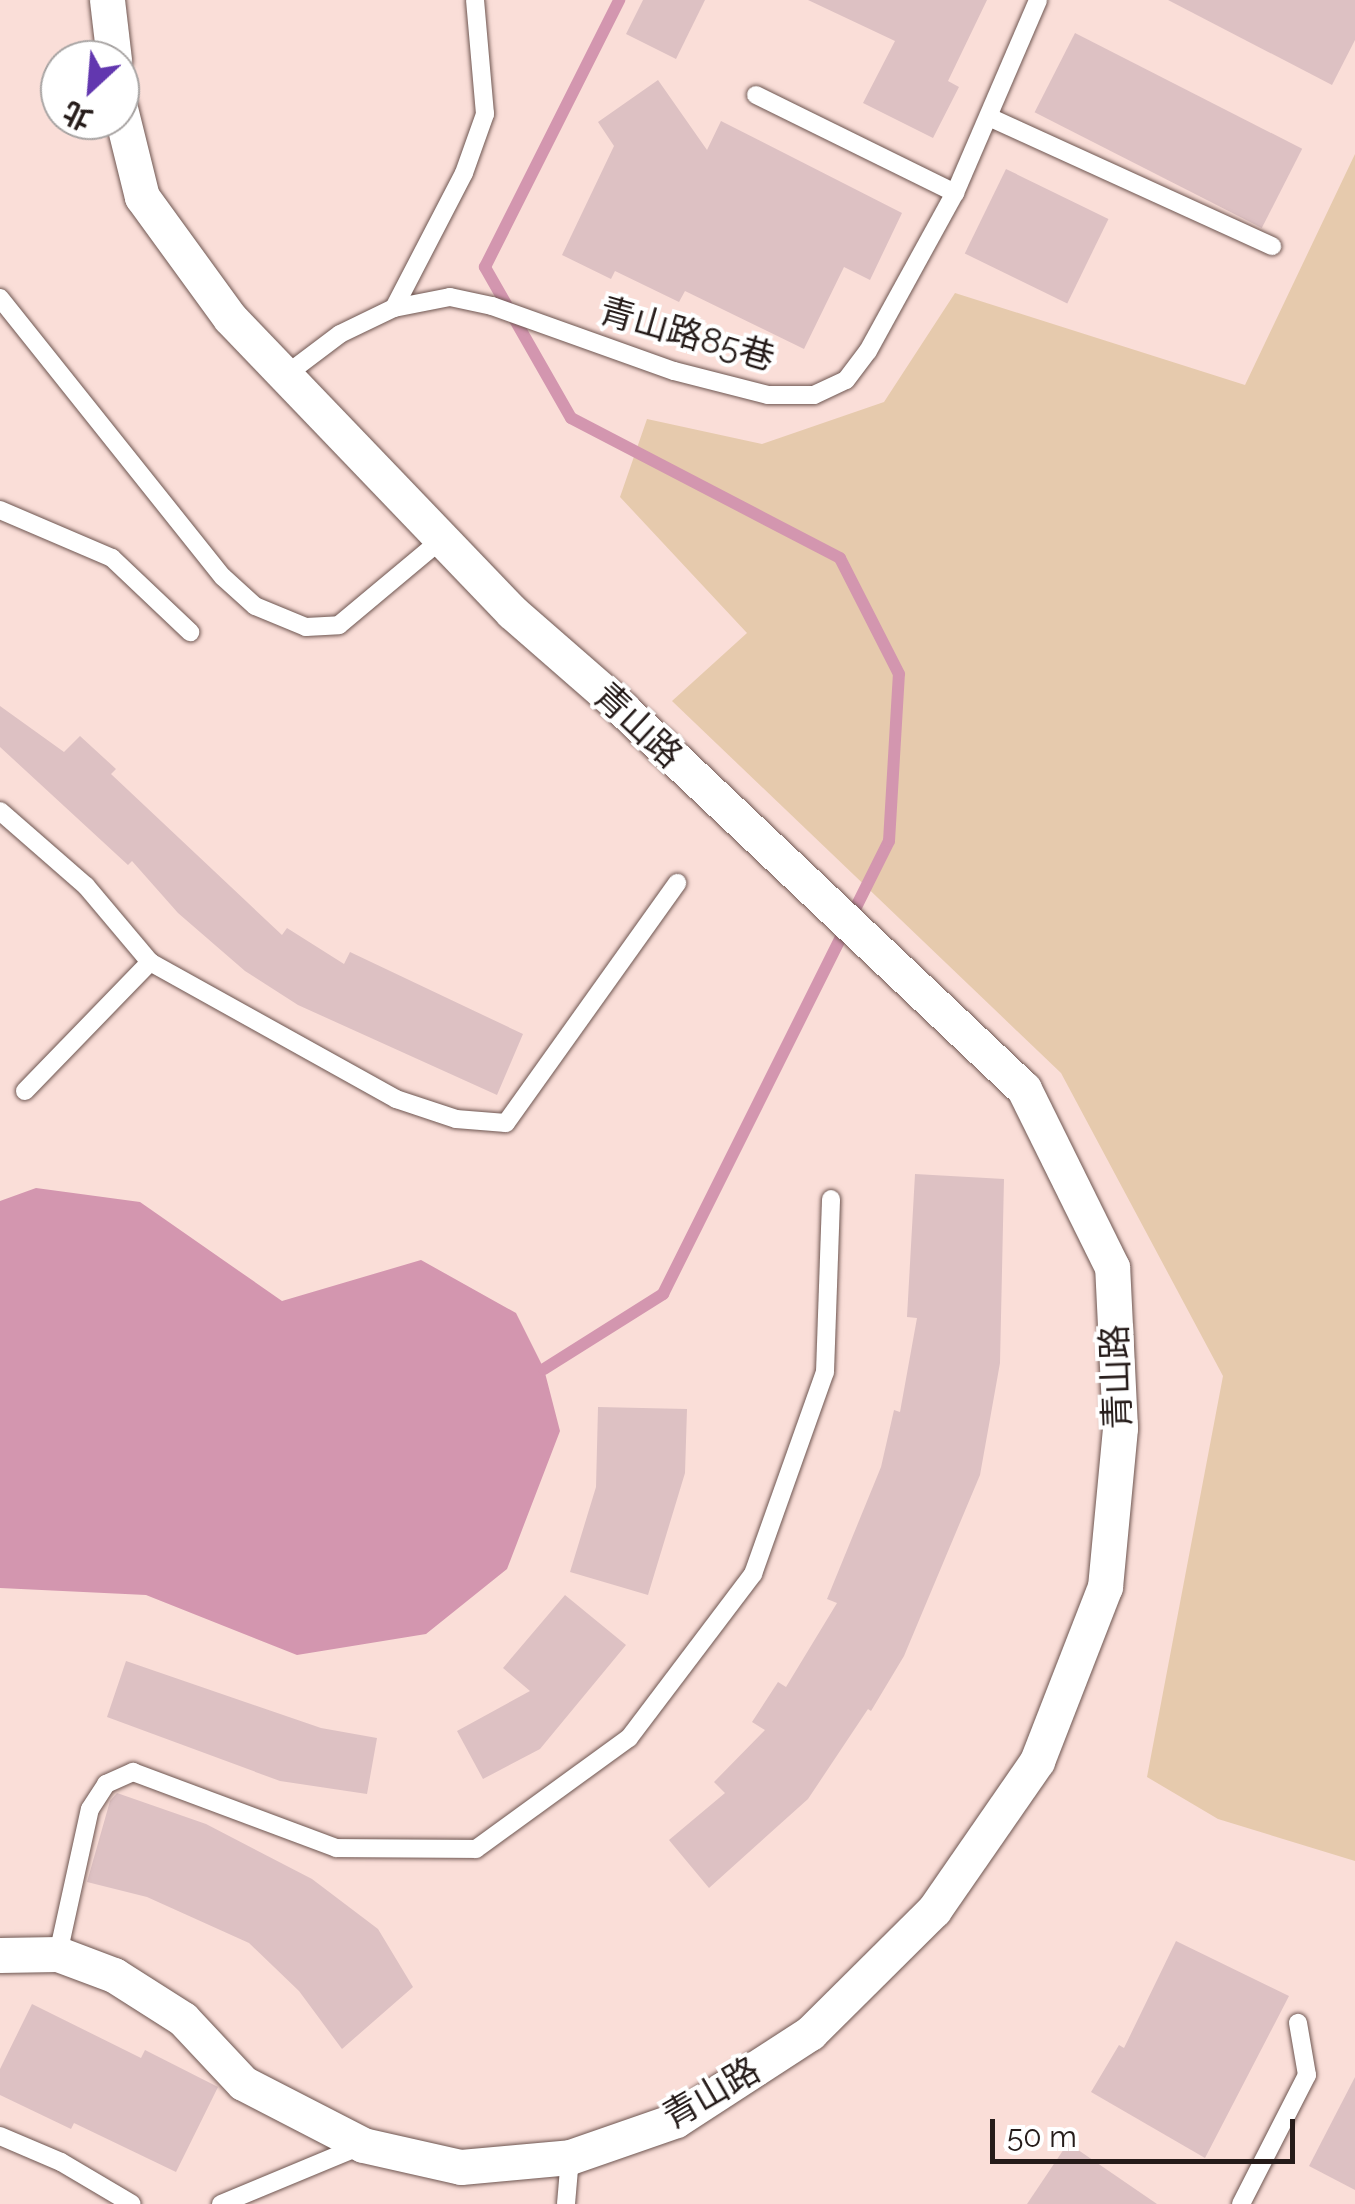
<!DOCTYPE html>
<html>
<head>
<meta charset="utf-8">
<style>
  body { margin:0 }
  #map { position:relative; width:1355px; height:2204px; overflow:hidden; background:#faded8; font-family:Raleway,"Noto Sans TC",sans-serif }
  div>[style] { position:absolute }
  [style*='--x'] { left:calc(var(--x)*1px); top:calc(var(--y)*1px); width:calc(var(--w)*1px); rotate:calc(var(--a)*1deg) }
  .green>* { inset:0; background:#e6caad }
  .water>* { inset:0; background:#d396af }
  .stream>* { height:12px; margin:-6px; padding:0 6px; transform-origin:6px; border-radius:6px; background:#d396af }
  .building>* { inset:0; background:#ddc1c3; transform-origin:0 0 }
  .roads { filter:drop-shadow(0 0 2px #6e5651) drop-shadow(0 0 2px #6e5651) }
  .service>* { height:18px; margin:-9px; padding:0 9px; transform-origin:9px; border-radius:9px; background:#fff }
  .minor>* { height:35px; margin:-17.5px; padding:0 17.5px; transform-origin:17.5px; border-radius:17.5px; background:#fff }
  span { translate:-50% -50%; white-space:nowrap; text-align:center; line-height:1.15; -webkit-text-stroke:8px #fff; paint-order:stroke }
  .street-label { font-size:35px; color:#261c1a }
  .north { position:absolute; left:40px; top:40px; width:100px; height:100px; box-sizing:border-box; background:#fff; border:2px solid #a8a4a3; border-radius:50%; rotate:206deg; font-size:28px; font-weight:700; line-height:40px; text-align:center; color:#261c1a }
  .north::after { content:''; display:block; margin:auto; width:35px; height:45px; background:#6237af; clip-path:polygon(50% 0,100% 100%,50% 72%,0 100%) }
  .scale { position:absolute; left:990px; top:2119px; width:305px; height:45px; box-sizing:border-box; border:5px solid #261c1a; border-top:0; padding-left:12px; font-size:30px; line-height:35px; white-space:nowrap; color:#261c1a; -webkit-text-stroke:8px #fff; paint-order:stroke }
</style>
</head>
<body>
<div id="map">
  <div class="green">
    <i style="clip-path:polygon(1355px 154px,1355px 1861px,1218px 1819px,1147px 1777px,1223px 1376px,1061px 1073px,672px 701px,747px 633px,620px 497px,647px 419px,762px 444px,884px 402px,955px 293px,1245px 385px)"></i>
  </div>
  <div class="water">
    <i style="clip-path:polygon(36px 1188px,140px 1202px,282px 1301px,421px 1260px,516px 1313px,544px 1369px,560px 1431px,507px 1569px,426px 1634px,297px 1655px,146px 1595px,0 1588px,0 1201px)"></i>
  </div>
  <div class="stream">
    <i style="--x:544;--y:1369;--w:141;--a:-32.2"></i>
    <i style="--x:663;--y:1294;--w:506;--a:-63.49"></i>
    <i style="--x:889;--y:841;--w:167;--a:-86.6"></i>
    <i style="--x:899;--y:674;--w:130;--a:-117"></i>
    <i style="--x:840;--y:558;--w:303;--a:-152.5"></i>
    <i style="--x:571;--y:418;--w:174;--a:-119.7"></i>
    <i style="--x:485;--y:267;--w:299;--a:-63.3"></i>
  </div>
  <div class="building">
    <i style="clip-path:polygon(643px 0,705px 0,676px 59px,626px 34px)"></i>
    <i style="clip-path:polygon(808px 0,987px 0,948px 81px,959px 87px,933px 138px,863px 103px,895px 41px)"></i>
    <i style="clip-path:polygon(1168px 0,1355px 0,1355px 40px,1332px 85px)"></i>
    <i style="left:1075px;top:33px;width:255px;height:89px;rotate:27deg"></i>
    <i style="clip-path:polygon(658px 80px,707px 150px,721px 121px,902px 213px,870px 280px,844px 267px,804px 349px,685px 291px,679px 302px,615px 271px,611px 279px,562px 255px,614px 146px,598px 122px)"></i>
    <i style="left:1006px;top:169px;width:114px;height:94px;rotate:26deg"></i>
    <i style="clip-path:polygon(0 706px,64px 752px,80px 736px,116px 769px,111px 774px,282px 935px,287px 928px,344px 964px,350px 952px,523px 1034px,497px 1095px,298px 1005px,245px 971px,178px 913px,132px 861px,128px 865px,0 747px)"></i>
    <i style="clip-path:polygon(915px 1174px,1004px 1179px,1000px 1363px,980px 1475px,904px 1656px,871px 1711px,868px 1709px,808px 1799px,709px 1888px,669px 1840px,725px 1793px,714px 1782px,765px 1730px,752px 1722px,778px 1682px,786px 1687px,837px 1603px,827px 1599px,881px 1467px,894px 1410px,900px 1412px,917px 1318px,907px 1317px)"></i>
    <i style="clip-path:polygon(598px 1407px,687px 1409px,685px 1473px,648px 1595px,570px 1572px,596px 1487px)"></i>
    <i style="clip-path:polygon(565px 1595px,626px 1645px,540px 1749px,483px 1779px,457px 1731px,530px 1691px,503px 1668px)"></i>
    <i style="clip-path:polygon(126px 1661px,321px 1728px,377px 1738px,367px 1794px,280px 1781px,107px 1717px)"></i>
    <i style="clip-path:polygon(117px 1793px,206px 1824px,312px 1879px,378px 1929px,413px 1987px,342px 2049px,299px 1991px,249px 1943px,147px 1897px,87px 1882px,110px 1801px)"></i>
    <i style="clip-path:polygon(1176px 1941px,1289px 1996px,1205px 2158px,1091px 2092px,1119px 2045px,1124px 2048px)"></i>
    <i style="clip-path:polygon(32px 2004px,141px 2058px,145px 2050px,218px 2087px,176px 2172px,74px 2123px,71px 2129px,0 2095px,0 2069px)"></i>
    <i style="clip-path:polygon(1355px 2077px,1355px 2190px,1309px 2166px)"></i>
    <i style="clip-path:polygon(1068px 2143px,1157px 2204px,1027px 2204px)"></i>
  </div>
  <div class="roads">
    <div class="service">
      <i style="--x:756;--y:95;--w:222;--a:26.2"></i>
      <i style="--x:991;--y:118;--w:309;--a:24.5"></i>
      <i style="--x:0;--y:298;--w:357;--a:51.4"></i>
      <i style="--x:223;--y:577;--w:43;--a:42.2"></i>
      <i style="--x:255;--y:606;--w:55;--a:22.4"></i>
      <i style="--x:306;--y:627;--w:33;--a:-3"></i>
      <i style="--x:339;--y:625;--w:134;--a:-39.9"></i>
      <i style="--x:394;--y:308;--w:152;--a:-62.6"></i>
      <i style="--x:464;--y:173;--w:63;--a:-70.4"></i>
      <i style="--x:485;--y:114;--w:114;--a:-95"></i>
      <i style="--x:287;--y:374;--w:66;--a:-37"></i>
      <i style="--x:340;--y:334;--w:60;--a:-25.7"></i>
      <i style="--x:394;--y:308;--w:57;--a:-11.1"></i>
      <i style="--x:450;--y:297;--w:43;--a:12.1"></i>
      <i style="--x:492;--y:306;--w:193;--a:19.7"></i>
      <i style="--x:674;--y:371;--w:97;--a:14.3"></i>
      <i style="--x:768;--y:395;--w:46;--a:0"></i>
      <i style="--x:814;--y:395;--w:35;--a:-25"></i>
      <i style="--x:846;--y:380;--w:36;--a:-53"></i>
      <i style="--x:868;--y:351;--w:180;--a:-61.2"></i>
      <i style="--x:955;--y:193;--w:210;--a:-66.7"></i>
      <i style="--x:0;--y:510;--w:122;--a:23.2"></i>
      <i style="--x:112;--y:558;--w:108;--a:43.5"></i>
      <i style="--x:0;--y:811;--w:114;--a:41.1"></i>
      <i style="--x:86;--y:886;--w:99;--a:49.9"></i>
      <i style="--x:150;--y:962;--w:282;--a:29.1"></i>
      <i style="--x:396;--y:1099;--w:63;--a:18.4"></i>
      <i style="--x:456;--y:1119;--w:50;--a:4.6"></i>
      <i style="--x:506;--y:1123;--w:295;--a:-54.5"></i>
      <i style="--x:25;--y:1091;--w:180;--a:-45.9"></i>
      <i style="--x:58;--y:1954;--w:148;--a:-77.6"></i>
      <i style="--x:90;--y:1809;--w:30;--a:-57"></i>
      <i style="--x:106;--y:1784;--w:30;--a:-24"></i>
      <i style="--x:133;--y:1772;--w:217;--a:20.5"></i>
      <i style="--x:336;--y:1848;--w:140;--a:0.4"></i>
      <i style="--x:476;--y:1849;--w:189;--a:-36"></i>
      <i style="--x:629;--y:1738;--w:206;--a:-52.9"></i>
      <i style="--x:753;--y:1574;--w:214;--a:-70.4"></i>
      <i style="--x:825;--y:1372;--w:173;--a:-88"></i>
      <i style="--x:0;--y:2136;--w:66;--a:23.1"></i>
      <i style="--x:61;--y:2162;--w:82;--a:30.6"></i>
      <i style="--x:221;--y:2204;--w:154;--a:-22.6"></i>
      <i style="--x:566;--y:2204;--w:47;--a:-85.1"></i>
      <i style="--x:1241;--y:2204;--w:145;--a:-62.9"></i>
      <i style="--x:1307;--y:2075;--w:53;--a:-99.8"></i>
    </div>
    <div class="minor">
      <i style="--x:107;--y:0;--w:60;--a:83.3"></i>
      <i style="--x:0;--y:1955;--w:58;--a:-1"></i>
      <i style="--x:58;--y:1954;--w:60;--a:20.6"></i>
      <i style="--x:114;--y:1975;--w:82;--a:32.5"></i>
      <i style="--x:183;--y:2019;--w:88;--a:46.8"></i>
      <i style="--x:243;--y:2083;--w:135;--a:27.3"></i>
      <i style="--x:363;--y:2145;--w:100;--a:12.7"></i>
      <i style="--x:461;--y:2167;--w:109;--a:-5.2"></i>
      <i style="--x:570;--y:2157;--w:112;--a:-19.2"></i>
      <i style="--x:676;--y:2120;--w:160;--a:-33"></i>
      <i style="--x:810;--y:2033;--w:175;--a:-44.8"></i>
      <i style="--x:934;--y:1910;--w:181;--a:-55.3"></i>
      <i style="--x:1037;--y:1761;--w:187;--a:-68.7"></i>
      <i style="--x:1105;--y:1587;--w:160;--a:-84.6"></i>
      <i style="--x:1120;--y:1428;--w:161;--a:-92.8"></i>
      <i style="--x:1112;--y:1267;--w:199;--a:-116.3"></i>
      <i style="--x:1024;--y:1089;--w:564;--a:-136.58"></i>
      <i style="--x:614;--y:701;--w:135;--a:-138.9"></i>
      <i style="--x:512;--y:612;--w:407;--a:-133.8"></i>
      <i style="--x:230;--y:318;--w:150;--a:-126"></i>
      <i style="--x:142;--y:197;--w:92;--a:-103.9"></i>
    </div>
  </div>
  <div class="street-label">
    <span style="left:687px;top:334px;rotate:16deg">青山路85巷</span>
    <span style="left:638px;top:725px;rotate:43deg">青山路</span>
    <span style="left:1116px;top:1377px;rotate:-92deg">青山路</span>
    <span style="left:711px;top:2093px;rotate:-30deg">青山路</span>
  </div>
  <div class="north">北</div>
  <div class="scale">50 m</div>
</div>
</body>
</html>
